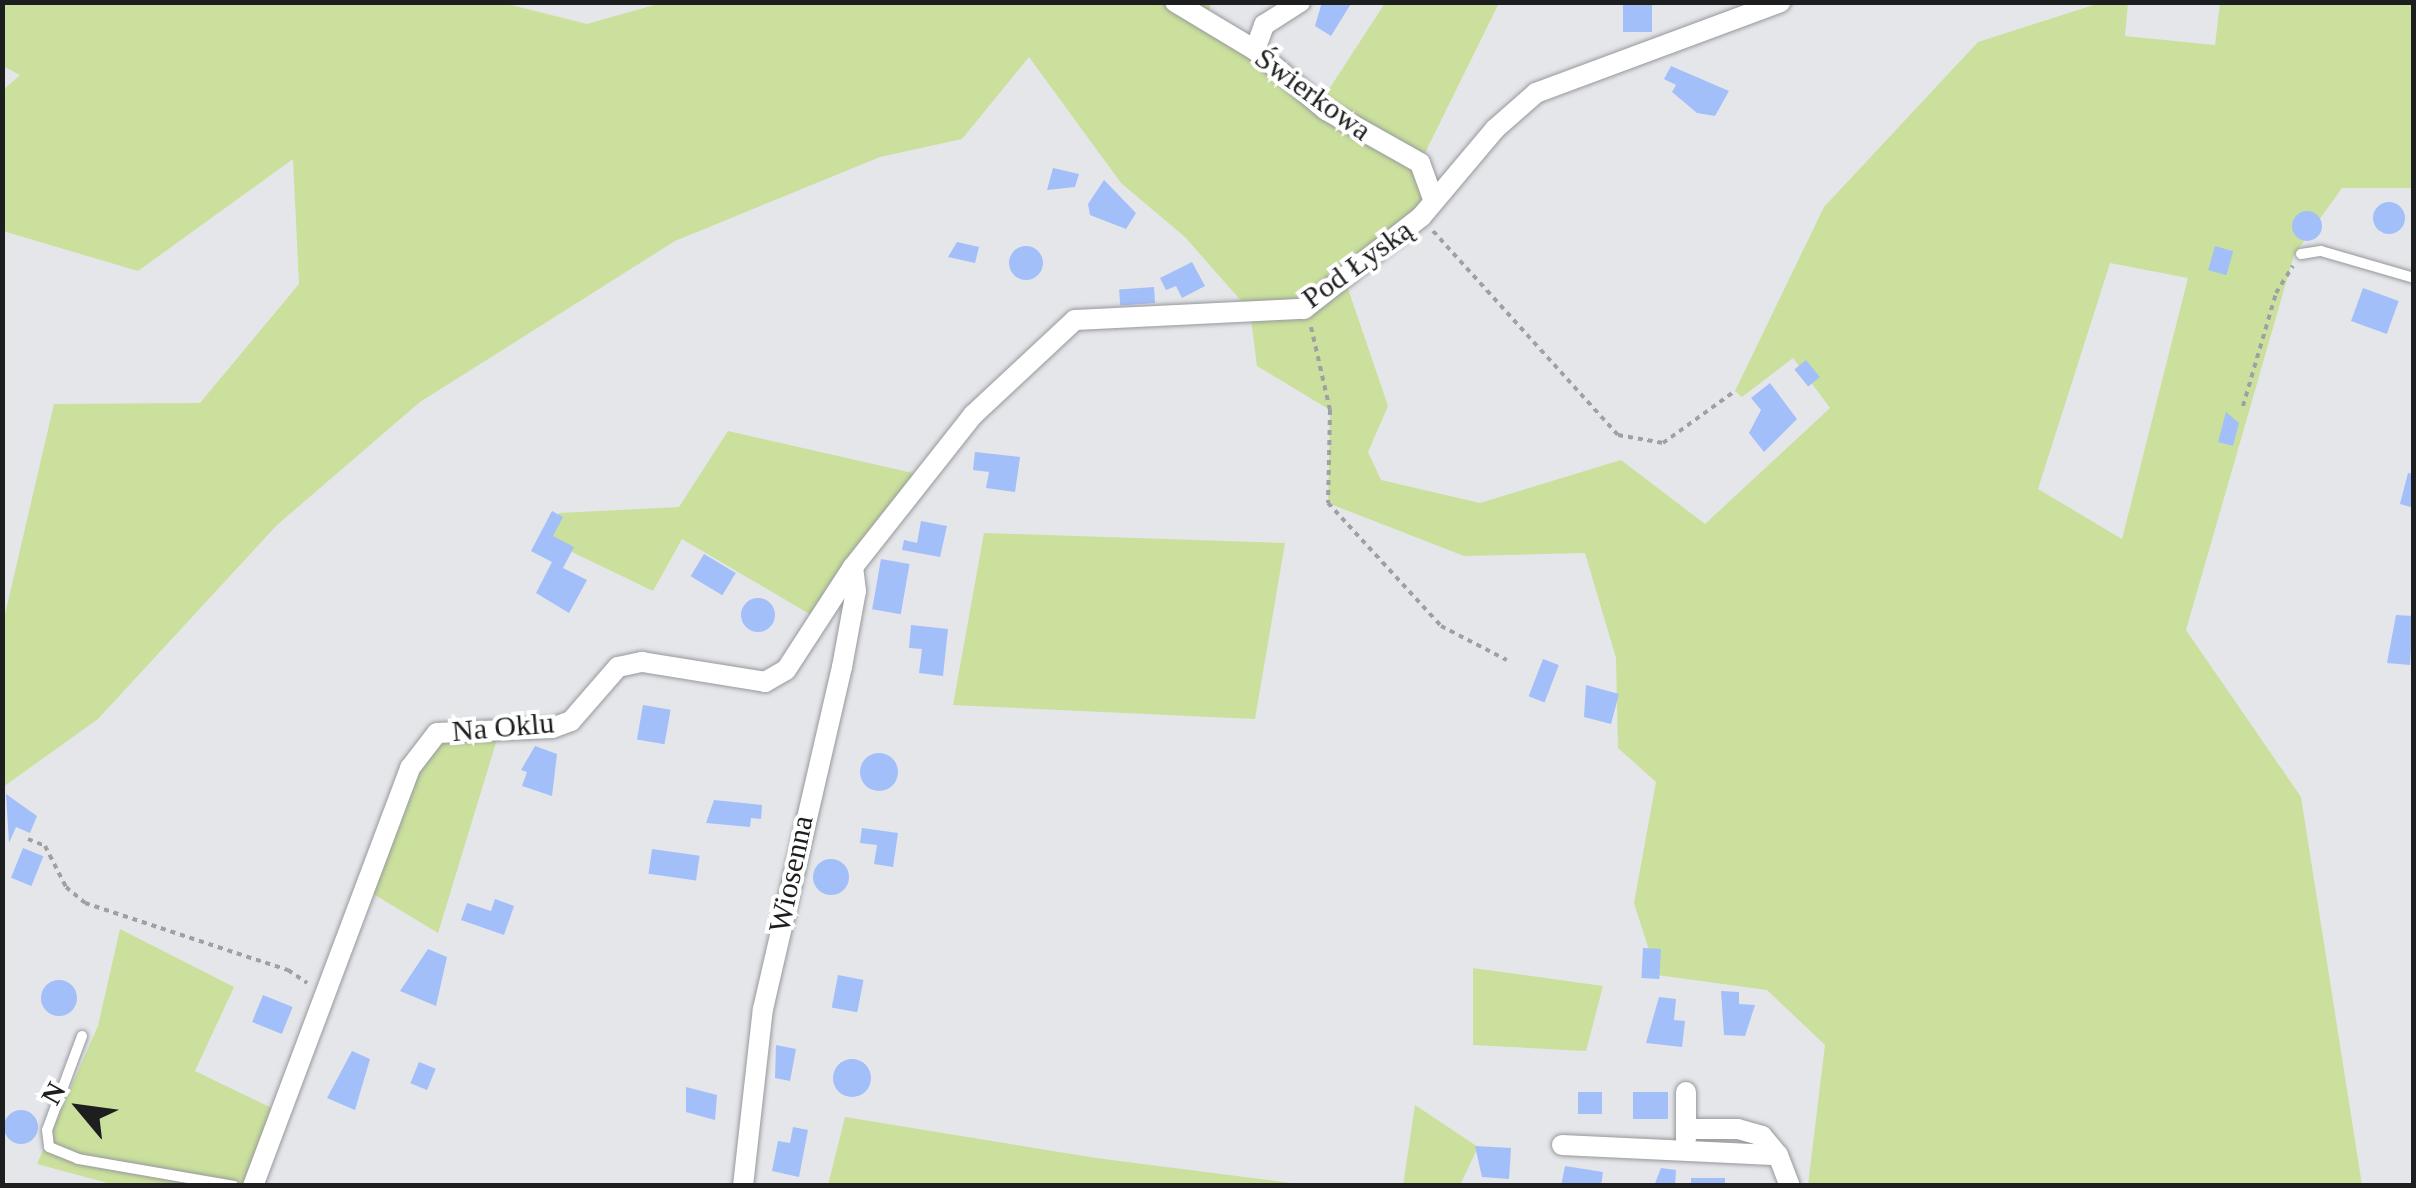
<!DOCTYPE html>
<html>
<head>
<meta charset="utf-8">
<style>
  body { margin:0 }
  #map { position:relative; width:2416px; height:1188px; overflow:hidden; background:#e4e6ea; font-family:Georgia,serif }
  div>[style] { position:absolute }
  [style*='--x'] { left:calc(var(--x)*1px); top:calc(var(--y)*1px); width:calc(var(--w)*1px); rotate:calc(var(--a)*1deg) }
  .green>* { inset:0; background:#cae09c }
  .building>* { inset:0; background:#a2bff9; transform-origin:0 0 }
  .round { border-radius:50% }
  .path>* { height:4px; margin-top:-2px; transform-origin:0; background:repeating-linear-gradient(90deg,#9fa0a3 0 5px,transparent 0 10px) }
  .roads { filter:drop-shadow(0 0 2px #96989c) drop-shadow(0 0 2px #96989c) }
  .service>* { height:10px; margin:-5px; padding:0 5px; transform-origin:5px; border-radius:5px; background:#fff }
  .minor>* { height:20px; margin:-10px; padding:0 10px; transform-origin:10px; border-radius:10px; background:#fff }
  span { translate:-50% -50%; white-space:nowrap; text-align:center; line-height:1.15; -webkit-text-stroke:8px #fff; paint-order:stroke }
  .street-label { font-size:30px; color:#1d1e1f }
  .frame { position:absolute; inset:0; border:5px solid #1d1e1f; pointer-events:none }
  .north { position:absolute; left:30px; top:1058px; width:100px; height:100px; -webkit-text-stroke:8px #fff; paint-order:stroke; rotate:299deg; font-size:28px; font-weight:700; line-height:40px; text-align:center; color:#1d1e1f }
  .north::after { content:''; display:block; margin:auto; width:35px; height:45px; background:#1d1e1f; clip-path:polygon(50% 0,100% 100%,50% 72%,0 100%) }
</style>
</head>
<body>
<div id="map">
  <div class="green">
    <i style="clip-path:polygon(evenodd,499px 2px,587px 24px,665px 2px,1211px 2px,1207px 24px,1324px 97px,1385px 3px,1499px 3px,1420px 163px,1433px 199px,1344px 277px,1388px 406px,1368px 452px,1381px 480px,1480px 503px,1621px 460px,1705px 524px,1830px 408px,1793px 358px,1742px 397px,1735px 391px,1824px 207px,1978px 42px,2100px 3px,2128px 3px,2125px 36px,2215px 45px,2220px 3px,2413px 3px,2413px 188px,2342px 188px,2294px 255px,2186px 630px,2301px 797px,2362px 1185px,1808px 1185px,1825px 1045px,1767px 990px,1657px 975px,1634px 903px,1656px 782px,1618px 748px,1616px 658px,1585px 553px,1464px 556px,1328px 503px,1330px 410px,1257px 366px,1250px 311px,1185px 237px,1121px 183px,1029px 57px,962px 139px,880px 157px,675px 241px,420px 402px,277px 525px,98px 719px,3px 787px,3px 623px,54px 404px,200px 403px,299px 284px,293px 159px,138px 271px,3px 231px,2px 91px,20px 75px,3px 66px,3px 3px,499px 2px,2110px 263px,2188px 278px,2122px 539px,2038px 489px,2110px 263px)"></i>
    <i style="clip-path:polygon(728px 431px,926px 476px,818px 619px,682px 539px,653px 591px,543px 538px,559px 513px,679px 507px)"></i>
    <i style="clip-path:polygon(984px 533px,1285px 543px,1255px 719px,953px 705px)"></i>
    <i style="clip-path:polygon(501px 726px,438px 933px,365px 889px,423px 747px)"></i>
    <i style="clip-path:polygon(120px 929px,234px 987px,195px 1071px,280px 1112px,253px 1185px,115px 1185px,37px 1164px,98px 1026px)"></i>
    <i style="clip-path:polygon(1473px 968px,1603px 986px,1586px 1051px,1473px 1045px)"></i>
    <i style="clip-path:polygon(1415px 1105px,1478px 1147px,1460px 1185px,1403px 1186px)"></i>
    <i style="clip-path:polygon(845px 1117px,1096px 1158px,1307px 1185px,828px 1185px)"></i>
  </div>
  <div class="building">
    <i style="clip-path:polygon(1322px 2px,1352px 2px,1331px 36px,1315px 26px)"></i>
    <i style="left:1623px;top:2px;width:29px;height:30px"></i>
    <i style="clip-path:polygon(1671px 66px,1729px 91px,1715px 116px,1697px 113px,1672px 92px,1676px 85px,1664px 79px)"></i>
    <i style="clip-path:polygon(1053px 168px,1079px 174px,1075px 187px,1047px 190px)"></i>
    <i style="clip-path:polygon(1104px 180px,1136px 213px,1126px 229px,1090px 215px,1088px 204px)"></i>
    <i class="round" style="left:2373px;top:202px;width:32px;height:32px"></i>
    <i class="round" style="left:2292px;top:211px;width:30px;height:30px"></i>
    <i style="clip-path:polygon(957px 242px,979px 247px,975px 263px,948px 257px)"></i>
    <i style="left:2215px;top:246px;width:19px;height:25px;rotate:16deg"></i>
    <i class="round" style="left:1009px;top:246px;width:34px;height:34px"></i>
    <i style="clip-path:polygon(1192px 262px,1205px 286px,1182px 298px,1176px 286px,1166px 290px,1160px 278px)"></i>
    <i style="left:1154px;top:287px;width:16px;height:35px;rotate:86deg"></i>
    <i style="left:2363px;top:288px;width:38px;height:35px;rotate:20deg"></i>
    <i style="left:1806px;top:360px;width:22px;height:15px;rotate:51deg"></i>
    <i style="clip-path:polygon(1770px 383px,1797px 419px,1764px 452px,1749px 433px,1761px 410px,1751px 398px)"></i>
    <i style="clip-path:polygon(2226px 412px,2239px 423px,2233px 446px,2218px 442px)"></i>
    <i style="clip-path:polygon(975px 452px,1020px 457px,1015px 492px,986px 488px,989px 472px,973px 470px)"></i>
    <i style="clip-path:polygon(2408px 473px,2414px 474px,2414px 508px,2400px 504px)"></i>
    <i style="clip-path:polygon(552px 511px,563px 517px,553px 536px,574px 547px,563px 568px,587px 580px,569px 613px,536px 593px,552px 562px,531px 551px)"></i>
    <i style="clip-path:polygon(921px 521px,947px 526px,940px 557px,902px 550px,904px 540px,917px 543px)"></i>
    <i style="left:704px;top:554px;width:37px;height:26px;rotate:31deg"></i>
    <i style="left:881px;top:559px;width:29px;height:51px;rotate:10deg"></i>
    <i class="round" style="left:741px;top:598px;width:34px;height:34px"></i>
    <i style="clip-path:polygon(2396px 615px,2413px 616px,2410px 665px,2387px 663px)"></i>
    <i style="clip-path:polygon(911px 625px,948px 629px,943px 676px,919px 673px,922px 649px,909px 648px)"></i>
    <i style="left:1543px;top:659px;width:17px;height:40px;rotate:21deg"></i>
    <i style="clip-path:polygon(1586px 685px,1619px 694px,1611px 724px,1584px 717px)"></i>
    <i style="left:643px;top:705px;width:28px;height:35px;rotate:10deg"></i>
    <i style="clip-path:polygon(535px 746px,557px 754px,552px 796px,522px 786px,527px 772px,521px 770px)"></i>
    <i class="round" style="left:860px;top:753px;width:38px;height:38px"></i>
    <i style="clip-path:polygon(6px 794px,37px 816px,30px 833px,16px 827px,9px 843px)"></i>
    <i style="clip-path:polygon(714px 800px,762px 805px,761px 819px,751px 818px,750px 827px,706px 823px)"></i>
    <i style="clip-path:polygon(862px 828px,898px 833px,893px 867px,874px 864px,877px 845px,860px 843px)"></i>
    <i style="left:23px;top:848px;width:22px;height:32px;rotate:22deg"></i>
    <i style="left:652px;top:849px;width:48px;height:25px;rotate:8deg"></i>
    <i class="round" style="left:813px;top:859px;width:36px;height:36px"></i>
    <i style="clip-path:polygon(495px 899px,514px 906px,504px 935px,461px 920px,467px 903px,491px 911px)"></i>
    <i style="left:1643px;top:948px;width:18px;height:30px;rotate:3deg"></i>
    <i style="clip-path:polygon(428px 949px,447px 957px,436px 1006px,400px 991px)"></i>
    <i style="left:838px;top:975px;width:26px;height:33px;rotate:11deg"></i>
    <i class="round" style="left:41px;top:980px;width:36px;height:36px"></i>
    <i style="clip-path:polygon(1721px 991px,1739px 992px,1739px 1004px,1755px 1005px,1745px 1036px,1724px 1035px)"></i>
    <i style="left:263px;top:995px;width:32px;height:29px;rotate:22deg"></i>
    <i style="clip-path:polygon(1659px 997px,1676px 999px,1674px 1020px,1685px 1021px,1682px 1047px,1646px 1043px)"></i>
    <i style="clip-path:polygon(776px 1045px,796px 1049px,790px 1081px,775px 1078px)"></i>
    <i style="clip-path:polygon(352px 1051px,370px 1059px,355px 1110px,327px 1098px)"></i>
    <i class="round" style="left:833px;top:1059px;width:38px;height:38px"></i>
    <i style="left:419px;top:1062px;width:18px;height:23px;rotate:22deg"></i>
    <i style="clip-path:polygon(686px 1087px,717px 1095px,715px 1120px,686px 1112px)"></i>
    <i style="left:1578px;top:1092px;width:24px;height:22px"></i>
    <i style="left:1668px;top:1092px;width:27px;height:35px;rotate:90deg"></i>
    <i class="round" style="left:4px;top:1110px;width:34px;height:34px"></i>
    <i style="clip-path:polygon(793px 1127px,808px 1130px,799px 1177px,772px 1171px,778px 1141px,790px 1143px)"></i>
    <i style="clip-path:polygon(1475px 1146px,1511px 1148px,1509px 1179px,1482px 1177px)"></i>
    <i style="clip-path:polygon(1565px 1166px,1603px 1172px,1601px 1186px,1561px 1186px)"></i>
    <i style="clip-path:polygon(1661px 1168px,1676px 1170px,1675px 1186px,1654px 1186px)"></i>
    <i style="left:1725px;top:1178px;width:8px;height:34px;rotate:90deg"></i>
  </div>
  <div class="path">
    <i style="--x:1433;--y:231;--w:275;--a:47.8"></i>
    <i style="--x:1618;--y:435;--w:46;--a:10.1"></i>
    <i style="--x:1663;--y:443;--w:89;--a:-35.8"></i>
    <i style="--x:1311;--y:327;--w:85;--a:77.1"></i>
    <i style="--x:1330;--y:410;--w:93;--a:91.2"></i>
    <i style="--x:1328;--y:503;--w:167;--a:47.4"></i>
    <i style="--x:1441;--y:626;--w:74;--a:27.3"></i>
    <i style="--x:2243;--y:406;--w:118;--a:-73.7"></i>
    <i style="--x:2276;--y:293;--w:32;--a:-58"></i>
    <i style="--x:28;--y:839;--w:18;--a:22"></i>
    <i style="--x:45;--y:846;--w:46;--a:62.9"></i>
    <i style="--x:66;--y:887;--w:25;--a:40"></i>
    <i style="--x:85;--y:903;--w:214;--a:18.3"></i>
    <i style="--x:288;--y:970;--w:23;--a:34"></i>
  </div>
  <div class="roads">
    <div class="service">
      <i style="--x:2301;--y:254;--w:20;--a:-9"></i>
      <i style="--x:2321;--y:251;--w:97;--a:16.2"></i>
      <i style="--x:82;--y:1036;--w:100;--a:110.4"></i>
      <i style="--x:47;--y:1130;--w:17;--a:83"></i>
      <i style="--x:49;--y:1147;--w:31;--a:22"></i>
      <i style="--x:78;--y:1159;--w:158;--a:9.8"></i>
    </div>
    <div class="minor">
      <i style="--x:1175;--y:2;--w:93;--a:31"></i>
      <i style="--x:1255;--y:50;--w:93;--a:40.2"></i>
      <i style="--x:1326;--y:110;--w:108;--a:29.4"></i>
      <i style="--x:1420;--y:163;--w:38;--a:70"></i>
      <i style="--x:1255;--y:50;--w:27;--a:-70"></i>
      <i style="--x:1264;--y:25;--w:43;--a:-32.6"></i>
      <i style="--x:1686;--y:1129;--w:52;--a:0"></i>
      <i style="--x:1738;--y:1129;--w:25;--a:16"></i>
      <i style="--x:1762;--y:1136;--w:25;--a:50"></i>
      <i style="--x:1686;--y:1139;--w:47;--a:-90"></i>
      <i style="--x:1562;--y:1145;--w:216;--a:2.7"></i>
      <i style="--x:1778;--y:1155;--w:33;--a:69"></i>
      <i style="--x:253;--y:1186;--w:447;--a:-69.4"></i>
      <i style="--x:410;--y:768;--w:44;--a:-52.4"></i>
      <i style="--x:437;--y:733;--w:115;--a:-2.5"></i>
      <i style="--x:552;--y:728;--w:20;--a:-20"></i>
      <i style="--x:571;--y:721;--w:72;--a:-49"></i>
      <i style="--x:618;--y:667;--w:25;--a:-12"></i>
      <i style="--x:642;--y:662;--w:125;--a:9.2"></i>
      <i style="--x:765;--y:682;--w:24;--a:-30"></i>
      <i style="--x:786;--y:670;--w:123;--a:-57"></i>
      <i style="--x:853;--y:567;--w:194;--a:-51.7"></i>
      <i style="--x:973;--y:415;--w:139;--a:-43"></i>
      <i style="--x:1075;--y:320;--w:229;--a:-2.8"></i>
      <i style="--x:1304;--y:309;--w:149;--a:-38.2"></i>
      <i style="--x:1421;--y:217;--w:115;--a:-49.9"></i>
      <i style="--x:1495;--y:129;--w:55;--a:-41.3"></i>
      <i style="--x:1536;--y:93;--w:261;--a:-20.4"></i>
      <i style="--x:743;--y:1186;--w:178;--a:-83.6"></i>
      <i style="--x:763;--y:1009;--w:351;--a:-77"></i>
      <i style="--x:842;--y:667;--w:77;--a:-79.6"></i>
      <i style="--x:856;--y:591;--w:24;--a:-97"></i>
    </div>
  </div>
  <div class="street-label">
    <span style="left:1313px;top:94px;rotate:36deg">Świerkowa</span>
    <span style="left:1357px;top:264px;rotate:-36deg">Pod Łyską</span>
    <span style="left:503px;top:727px;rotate:-5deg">Na Oklu</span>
    <span style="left:791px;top:874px;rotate:-78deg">Wiosenna</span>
  </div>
  <div class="frame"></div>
  <div class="north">N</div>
</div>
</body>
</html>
